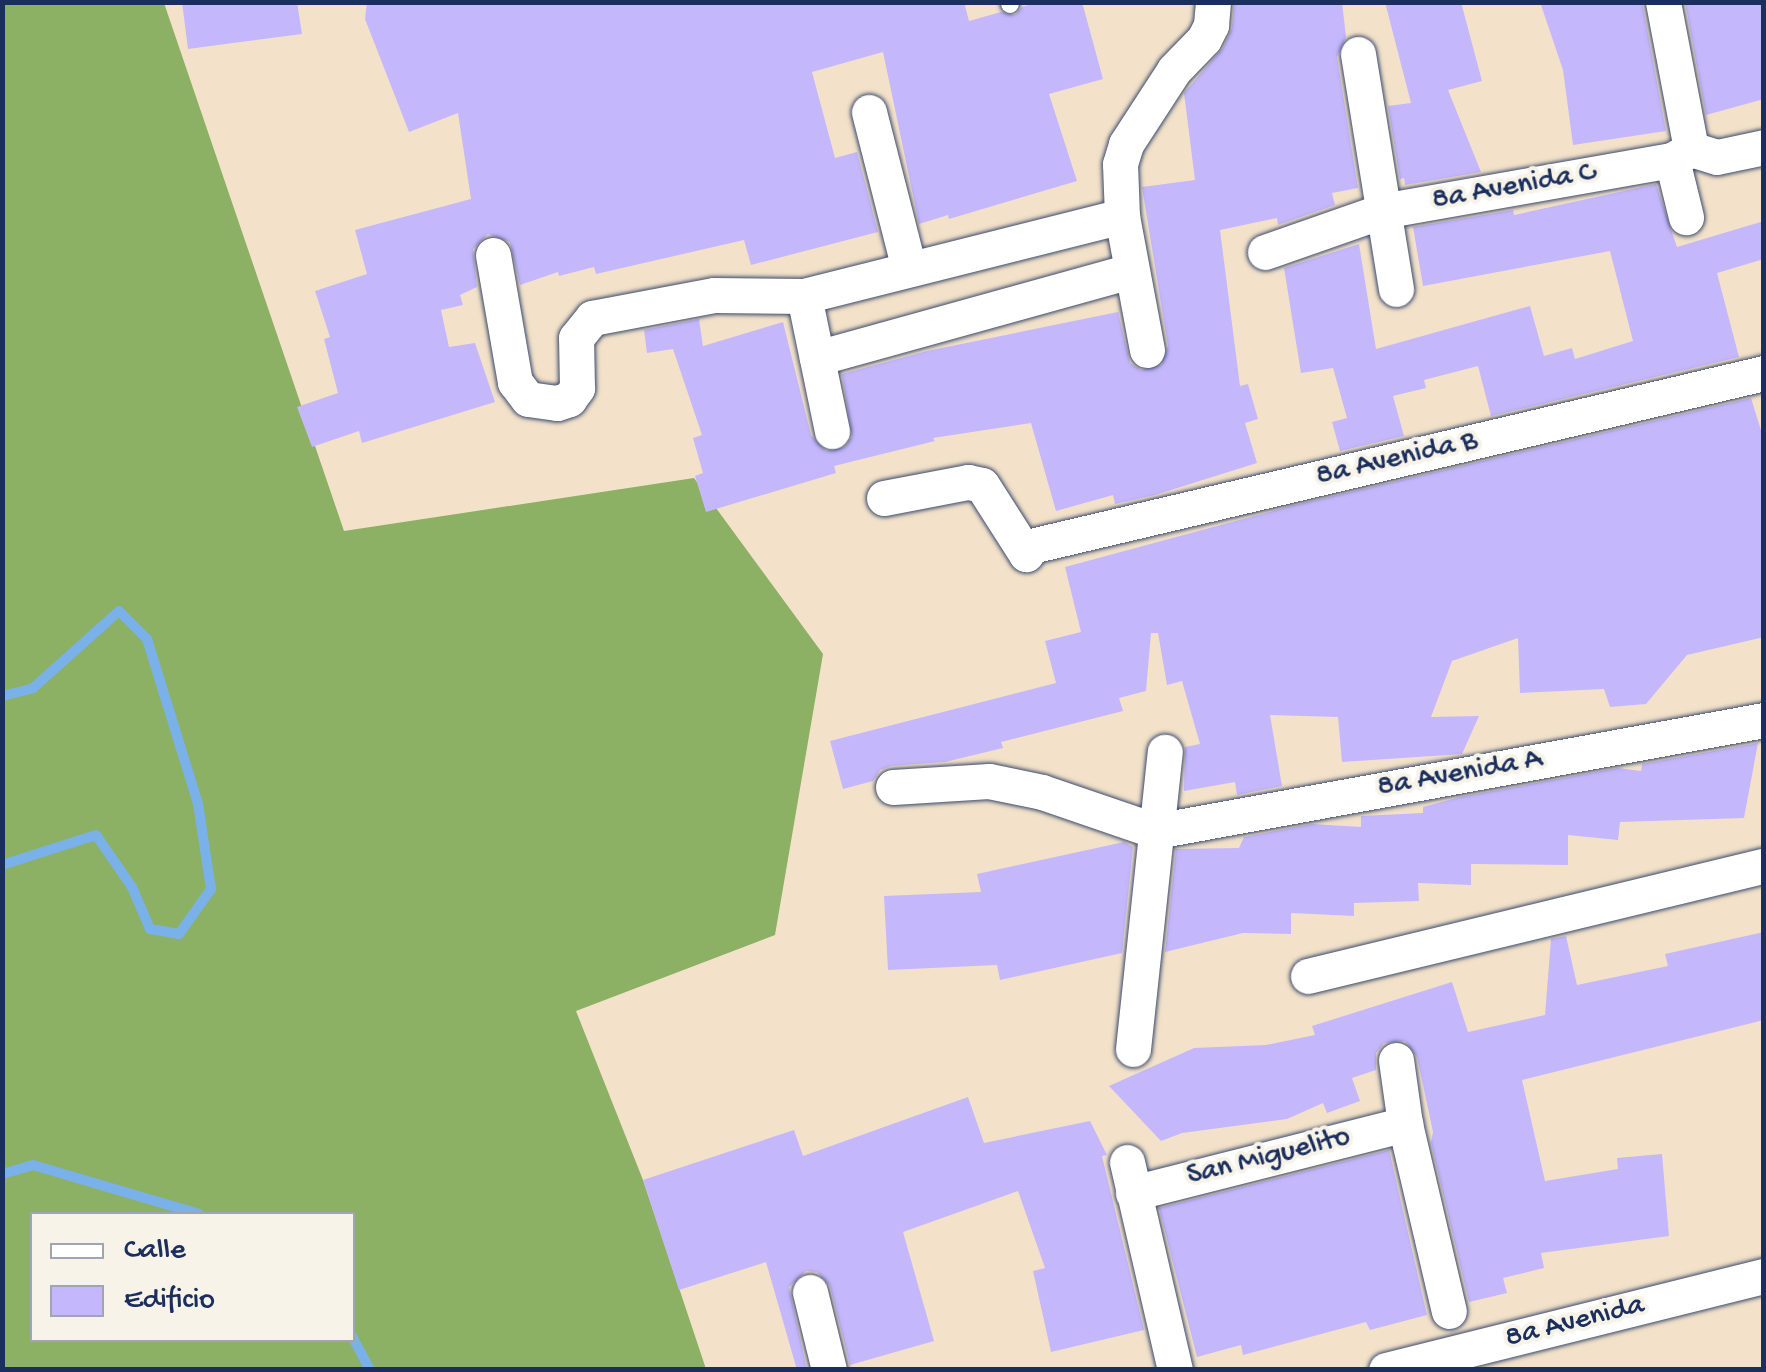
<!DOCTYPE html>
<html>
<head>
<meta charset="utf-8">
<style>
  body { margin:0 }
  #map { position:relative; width:1766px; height:1372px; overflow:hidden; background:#f3e2c9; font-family:"Gochi Hand",sans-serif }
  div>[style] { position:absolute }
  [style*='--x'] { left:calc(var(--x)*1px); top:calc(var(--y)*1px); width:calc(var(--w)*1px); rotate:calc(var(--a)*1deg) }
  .forest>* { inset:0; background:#8cb064 }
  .stream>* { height:10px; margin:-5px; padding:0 5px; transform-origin:5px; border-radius:5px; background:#7bb1e9 }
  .building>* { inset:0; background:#c5b7fc }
  .roads { filter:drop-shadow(0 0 2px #3b4a6e) drop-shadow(0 0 2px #3b4a6e) }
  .lane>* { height:18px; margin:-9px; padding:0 9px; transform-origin:9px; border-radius:9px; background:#fff }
  .street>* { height:35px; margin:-17.5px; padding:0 17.5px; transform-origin:17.5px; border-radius:17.5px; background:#fff }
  span { translate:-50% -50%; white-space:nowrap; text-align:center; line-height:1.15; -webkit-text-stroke:8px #f7f3e8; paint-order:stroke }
  .street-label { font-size:30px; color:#1b2f5e }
  .frame { position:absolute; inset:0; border:5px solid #1b2f5e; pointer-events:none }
  .legend { position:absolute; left:30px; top:1212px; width:325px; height:130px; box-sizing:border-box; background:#f7f3e8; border:2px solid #9fa5b1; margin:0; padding:12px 18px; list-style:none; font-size:30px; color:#1b2f5e }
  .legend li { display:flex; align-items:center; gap:20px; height:50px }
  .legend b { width:50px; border:2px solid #9fa5b1 }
</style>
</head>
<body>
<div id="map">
  <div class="forest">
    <i style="clip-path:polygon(evenodd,3px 3px,164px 3px,344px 531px,694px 478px,823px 654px,775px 935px,576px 1011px,643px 1180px,706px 1369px,3px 1370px,3px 3px,32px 1214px,352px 1214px,352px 1340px,32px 1340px,32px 1214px)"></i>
  </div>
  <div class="stream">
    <i style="--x:2;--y:696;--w:32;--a:-14"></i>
    <i style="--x:33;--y:688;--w:115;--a:-41.8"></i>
    <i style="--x:119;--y:611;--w:40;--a:45"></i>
    <i style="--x:147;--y:639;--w:173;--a:72.8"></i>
    <i style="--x:198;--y:804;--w:86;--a:81.3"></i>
    <i style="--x:211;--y:889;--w:55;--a:125.4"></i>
    <i style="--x:179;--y:934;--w:29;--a:-170"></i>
    <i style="--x:150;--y:929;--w:46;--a:-113.2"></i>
    <i style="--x:132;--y:887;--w:63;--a:-124.7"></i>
    <i style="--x:96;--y:835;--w:99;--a:162.3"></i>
    <i style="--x:2;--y:1174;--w:32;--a:-16"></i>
    <i style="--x:33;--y:1165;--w:173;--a:16.4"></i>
    <i style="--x:352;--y:1336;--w:38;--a:62"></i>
  </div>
  <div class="building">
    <i style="clip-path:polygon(182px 2px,297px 2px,302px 34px,188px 49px)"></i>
    <i style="clip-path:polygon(367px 2px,964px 2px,969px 21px,1001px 12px,1015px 15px,1022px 7px,1038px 2px,1082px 2px,1103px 79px,1049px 94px,1077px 181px,949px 219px,948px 215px,919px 224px,883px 52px,812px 72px,835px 158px,857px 152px,878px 232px,751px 265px,744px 240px,596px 274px,594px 267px,559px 276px,558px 272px,520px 285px,510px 242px,488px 234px,473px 249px,477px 287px,460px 295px,463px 305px,441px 310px,449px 347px,475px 343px,495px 402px,362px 443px,359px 431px,312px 447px,297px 407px,338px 393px,324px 339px,330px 337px,315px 291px,367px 274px,355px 230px,471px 199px,458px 113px,409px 132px,365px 19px)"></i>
    <i style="clip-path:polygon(1234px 2px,1342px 2px,1346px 37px,1337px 57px,1358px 188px,1332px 193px,1335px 205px,1278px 225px,1277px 218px,1220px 230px,1240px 386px,1248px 384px,1258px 419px,1245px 423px,1257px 463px,1155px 495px,1115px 504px,1113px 495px,1056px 511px,1031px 423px,933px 438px,935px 441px,834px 466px,836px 473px,706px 512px,695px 476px,703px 473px,693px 438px,702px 435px,673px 349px,647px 353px,644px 330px,699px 319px,703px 346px,783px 322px,811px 435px,826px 451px,845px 447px,852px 437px,842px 374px,927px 351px,1118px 312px,1130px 363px,1141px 370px,1161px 365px,1168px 346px,1142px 187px,1195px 180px,1184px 93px,1223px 48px,1232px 28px)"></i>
    <i style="clip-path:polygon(1385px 2px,1461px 2px,1482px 81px,1448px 90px,1481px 172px,1405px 185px,1404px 178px,1400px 179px,1388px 106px,1411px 103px)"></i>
    <i style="clip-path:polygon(1540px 2px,1642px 2px,1666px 131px,1573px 145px,1563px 70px)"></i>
    <i style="clip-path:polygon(1685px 2px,1764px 2px,1764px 99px,1706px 115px)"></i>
    <i style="clip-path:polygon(1656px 184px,1677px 247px,1764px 221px,1764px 259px,1717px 273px,1739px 357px,1491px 416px,1478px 366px,1424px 380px,1426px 388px,1393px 396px,1404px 436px,1340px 451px,1332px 422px,1347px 418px,1333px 368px,1301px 373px,1284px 268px,1359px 244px,1376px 349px,1530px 306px,1544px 356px,1572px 348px,1575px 359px,1633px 341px,1610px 251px,1423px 286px,1413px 227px,1513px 210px,1514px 215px)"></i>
    <i style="clip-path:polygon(1751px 398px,1764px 440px,1764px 637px,1687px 655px,1646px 704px,1610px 707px,1604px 689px,1520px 693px,1518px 638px,1452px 661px,1431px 717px,1479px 716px,1462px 754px,1342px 762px,1338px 717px,1270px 715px,1282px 786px,1237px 795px,1235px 782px,1184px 791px,1185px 747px,1200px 744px,1182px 681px,1167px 685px,1158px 633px,1151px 633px,1146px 691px,1119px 698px,1123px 711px,1001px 742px,1003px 748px,945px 762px,891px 766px,880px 770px,873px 781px,843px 789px,830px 741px,1056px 683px,1045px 641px,1081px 632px,1065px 567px,1291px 506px)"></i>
    <i style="clip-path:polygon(1758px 743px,1744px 818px,1620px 822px,1618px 840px,1568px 835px,1568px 865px,1471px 864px,1471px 885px,1418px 883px,1419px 901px,1354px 903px,1354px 916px,1291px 913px,1291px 934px,1243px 933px,1165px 952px,1176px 849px,1239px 848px,1244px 837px,1312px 824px,1361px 827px,1361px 816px,1423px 813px,1423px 807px,1460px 797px,1618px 768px,1641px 771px,1642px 764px)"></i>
    <i style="clip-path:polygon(1124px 842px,1133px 847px,1122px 953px,1000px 980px,997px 965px,888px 970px,884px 896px,981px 892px,977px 874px)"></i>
    <i style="clip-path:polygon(1764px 932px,1764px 1020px,1522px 1080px,1545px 1181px,1618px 1169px,1617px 1158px,1662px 1154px,1669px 1236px,1541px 1253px,1544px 1268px,1503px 1278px,1507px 1293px,1469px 1302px,1431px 1143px,1433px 1132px,1417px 1057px,1405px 1041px,1384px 1043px,1376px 1053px,1376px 1070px,1352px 1078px,1360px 1101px,1327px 1113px,1323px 1103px,1287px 1119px,1182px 1133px,1161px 1141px,1109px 1086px,1194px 1048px,1266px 1045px,1315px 1035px,1312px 1026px,1452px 982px,1468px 1032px,1545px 1015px,1551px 939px,1566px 936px,1577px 985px,1668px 966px,1665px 954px)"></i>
    <i style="clip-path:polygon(968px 1097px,984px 1143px,1090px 1121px,1107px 1155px,1102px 1156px,1144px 1330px,1051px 1352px,1033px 1271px,1045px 1268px,1018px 1191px,903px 1232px,934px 1341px,850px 1365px,830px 1286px,817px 1272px,806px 1271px,789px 1287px,807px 1370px,797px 1370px,766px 1262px,679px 1290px,643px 1180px,794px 1130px,803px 1156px)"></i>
    <i style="clip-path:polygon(1389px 1150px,1427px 1315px,1370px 1330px,1366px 1322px,1243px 1355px,1241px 1345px,1197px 1357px,1159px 1208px)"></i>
  </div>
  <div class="roads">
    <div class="lane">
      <i style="--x:1010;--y:2;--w:2;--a:90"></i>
    </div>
    <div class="street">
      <i style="--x:1663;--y:2;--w:150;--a:79.2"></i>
      <i style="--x:1358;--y:54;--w:238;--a:80.8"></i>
      <i style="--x:869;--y:112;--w:162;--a:75.7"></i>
      <i style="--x:1672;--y:160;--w:59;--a:76.2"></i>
      <i style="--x:1265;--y:252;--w:124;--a:-19.3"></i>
      <i style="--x:1382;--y:211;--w:294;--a:-10"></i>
      <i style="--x:1672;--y:160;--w:22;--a:-30"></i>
      <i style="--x:1691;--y:149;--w:27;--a:17"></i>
      <i style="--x:1717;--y:157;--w:48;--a:-12"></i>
      <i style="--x:493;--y:255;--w:129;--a:80.2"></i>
      <i style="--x:515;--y:382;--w:21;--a:53"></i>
      <i style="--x:528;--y:399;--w:29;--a:8"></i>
      <i style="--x:557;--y:403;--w:13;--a:-18"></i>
      <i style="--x:569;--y:399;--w:14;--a:-54"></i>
      <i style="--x:577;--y:388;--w:50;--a:-91.1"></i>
      <i style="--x:576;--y:338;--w:26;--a:-51"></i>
      <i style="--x:592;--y:318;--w:124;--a:-10.7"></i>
      <i style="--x:714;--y:295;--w:90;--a:0.6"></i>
      <i style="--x:804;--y:296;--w:328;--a:-14.1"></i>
      <i style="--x:804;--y:296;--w:138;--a:78.3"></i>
      <i style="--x:1147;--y:350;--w:136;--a:-100.6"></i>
      <i style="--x:1122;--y:216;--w:52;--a:-92.2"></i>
      <i style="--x:1120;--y:164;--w:21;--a:-73"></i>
      <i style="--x:1126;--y:144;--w:88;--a:-57"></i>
      <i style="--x:1174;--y:70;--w:43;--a:-45.9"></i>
      <i style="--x:1204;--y:39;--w:16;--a:-63"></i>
      <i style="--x:1211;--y:25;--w:23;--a:-85"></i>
      <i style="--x:817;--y:358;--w:326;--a:-15.5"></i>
      <i style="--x:884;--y:498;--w:86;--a:-10.8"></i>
      <i style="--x:968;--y:482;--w:14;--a:12"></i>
      <i style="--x:982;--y:485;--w:82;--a:57.5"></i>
      <i style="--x:1026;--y:554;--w:9;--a:-58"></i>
      <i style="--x:1031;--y:546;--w:753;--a:-13.28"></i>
      <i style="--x:893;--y:787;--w:96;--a:-3.6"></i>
      <i style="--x:989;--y:781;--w:54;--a:11.7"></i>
      <i style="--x:1042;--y:792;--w:120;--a:18.9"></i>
      <i style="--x:1156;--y:831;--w:618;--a:-10.35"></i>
      <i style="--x:1308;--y:976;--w:469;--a:-13.6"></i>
      <i style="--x:1133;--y:1049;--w:299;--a:-83.9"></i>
      <i style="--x:1396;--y:1060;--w:65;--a:82"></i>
      <i style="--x:1405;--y:1124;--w:192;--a:76.8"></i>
      <i style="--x:1127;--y:1162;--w:213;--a:77"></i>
      <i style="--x:1133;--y:1193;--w:281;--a:-14.2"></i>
      <i style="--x:810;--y:1292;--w:80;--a:76.3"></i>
      <i style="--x:1386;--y:1370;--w:390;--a:-14"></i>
    </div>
  </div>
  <div class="street-label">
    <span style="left:1514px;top:188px;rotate:-10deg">8a Avenida C</span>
    <span style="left:1397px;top:460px;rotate:-13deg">8a Avenida B</span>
    <span style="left:1460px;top:775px;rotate:-10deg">8a Avenida A</span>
    <span style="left:1269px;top:1158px;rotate:-14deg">San Miguelito</span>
    <span style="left:1575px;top:1323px;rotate:-14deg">8a Avenida</span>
  </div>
  <div class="frame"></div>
  <ul class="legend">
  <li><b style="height:12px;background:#fff"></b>Calle</li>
  <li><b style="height:28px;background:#c5b7fc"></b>Edificio</li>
  </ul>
</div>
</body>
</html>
